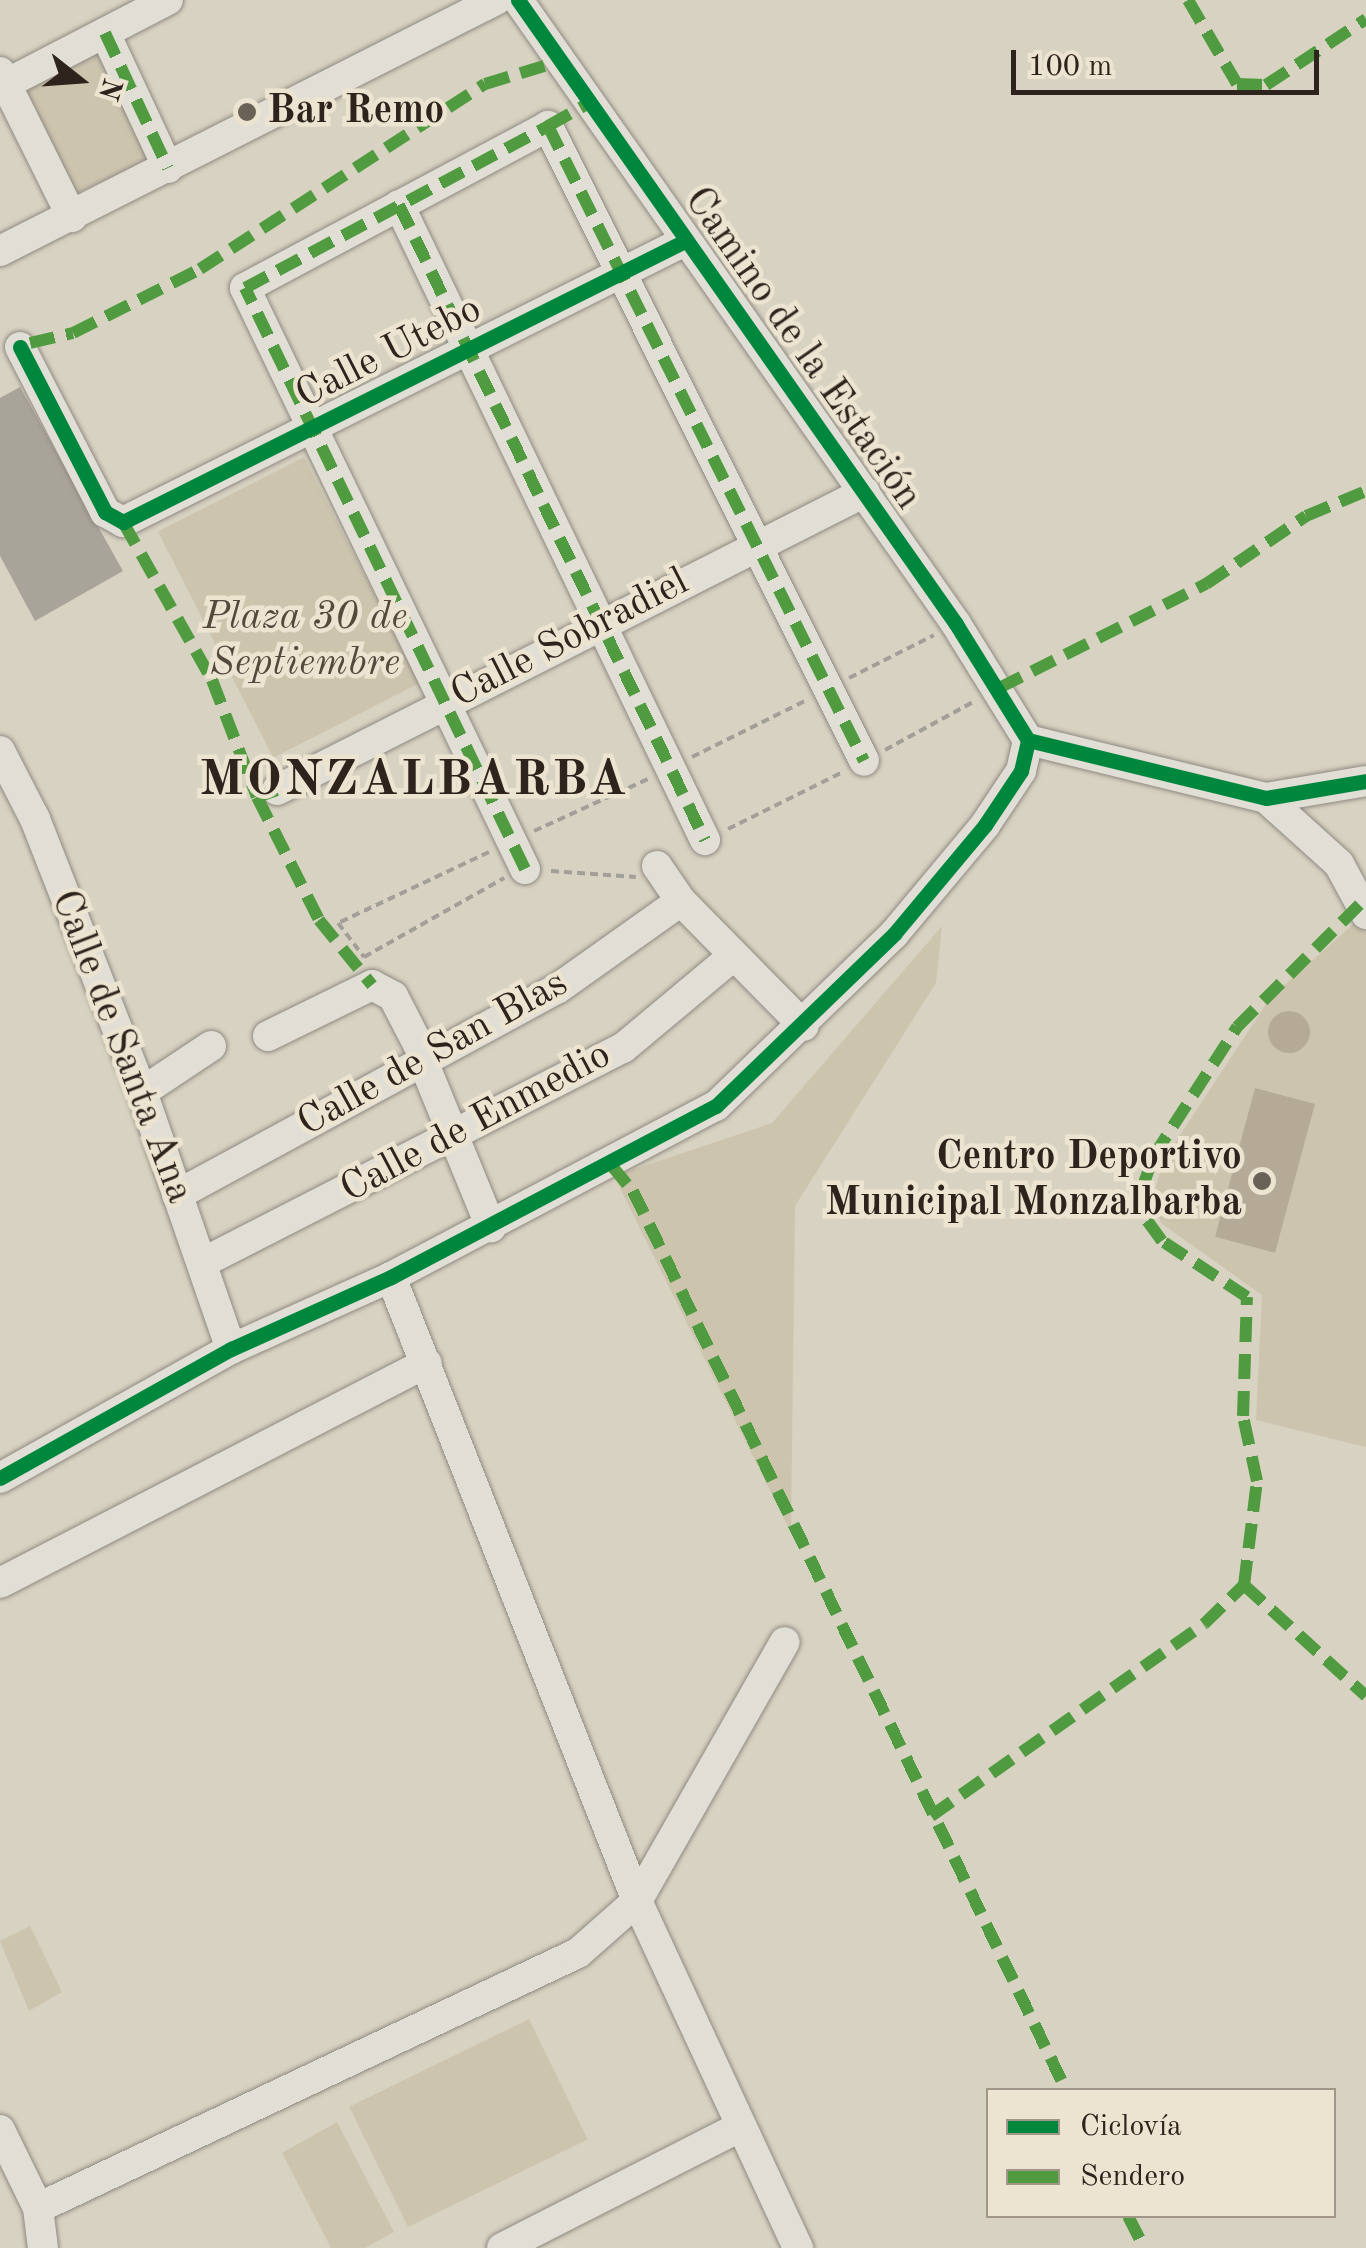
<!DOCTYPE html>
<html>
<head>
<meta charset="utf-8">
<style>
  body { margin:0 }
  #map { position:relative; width:1366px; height:2248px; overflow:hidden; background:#d8d2c2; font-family:"Old Standard TT",serif }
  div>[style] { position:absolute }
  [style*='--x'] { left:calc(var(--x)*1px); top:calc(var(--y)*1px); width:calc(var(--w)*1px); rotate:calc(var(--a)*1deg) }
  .green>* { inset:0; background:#cdc4ae; transform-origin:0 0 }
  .water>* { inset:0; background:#b4aa96; transform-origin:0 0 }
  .round { border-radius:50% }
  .building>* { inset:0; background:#a9a499 }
  .path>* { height:4px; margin-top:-2px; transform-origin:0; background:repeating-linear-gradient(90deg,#a29e98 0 8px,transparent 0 13px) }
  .roads { filter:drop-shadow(0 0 2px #8f8a81) drop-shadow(0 0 2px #8f8a81) }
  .minor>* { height:30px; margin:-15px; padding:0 15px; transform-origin:15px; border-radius:15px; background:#e1ded6 }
  .quiet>* { height:12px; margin-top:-6px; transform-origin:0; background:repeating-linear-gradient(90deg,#509b3f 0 25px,transparent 0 37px) }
  .cycleway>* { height:15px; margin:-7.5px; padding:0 7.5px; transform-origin:7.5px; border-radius:7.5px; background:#00873e }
  .dots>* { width:28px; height:28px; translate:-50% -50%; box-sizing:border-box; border:5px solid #ece4d1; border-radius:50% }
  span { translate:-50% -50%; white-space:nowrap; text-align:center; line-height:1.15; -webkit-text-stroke:9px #ece4d1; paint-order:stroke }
  .poi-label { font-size:40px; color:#2f241d; font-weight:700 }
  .left { translate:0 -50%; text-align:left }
  .right { translate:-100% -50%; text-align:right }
  .street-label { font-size:40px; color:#2f241d }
  .park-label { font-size:40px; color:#54493d; font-style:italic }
  .district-label { font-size:50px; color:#2f241d; font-weight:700; letter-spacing:2.5px }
  .legend { position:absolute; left:986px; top:2088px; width:350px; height:130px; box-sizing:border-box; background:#ece4d1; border:2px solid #a09789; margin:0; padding:12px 18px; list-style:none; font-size:30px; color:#2f241d }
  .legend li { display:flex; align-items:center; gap:20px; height:50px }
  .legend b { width:50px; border:2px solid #a09789 }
  .north { position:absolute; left:30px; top:30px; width:100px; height:100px; -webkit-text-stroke:8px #ece4d1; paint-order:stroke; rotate:107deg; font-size:28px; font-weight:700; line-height:40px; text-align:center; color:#2f241d }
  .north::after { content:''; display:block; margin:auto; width:35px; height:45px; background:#2f241d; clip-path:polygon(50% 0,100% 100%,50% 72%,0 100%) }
  .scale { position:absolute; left:1011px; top:50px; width:308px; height:45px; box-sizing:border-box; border:5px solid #2f241d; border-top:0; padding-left:12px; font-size:30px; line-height:35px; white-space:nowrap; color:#2f241d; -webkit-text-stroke:8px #ece4d1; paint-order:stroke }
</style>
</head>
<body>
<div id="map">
  <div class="green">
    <i style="left:111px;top:45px;width:120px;height:100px;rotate:65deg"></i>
    <i style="left:304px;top:457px;width:254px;height:164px;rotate:63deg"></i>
    <i style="clip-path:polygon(1358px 920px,1366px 933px,1366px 1447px,1256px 1420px,1262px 1295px,1161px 1223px,1152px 1201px,1163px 1161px,1270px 998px)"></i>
    <i style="clip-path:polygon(942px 926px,936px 983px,795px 1206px,791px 1533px,614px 1176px,772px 1123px)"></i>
    <i style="clip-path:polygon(30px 1926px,62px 1992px,29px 2011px,0 1941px)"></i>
    <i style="left:529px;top:2019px;width:134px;height:200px;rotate:64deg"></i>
    <i style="clip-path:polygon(337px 2122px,394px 2232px,365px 2248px,331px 2248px,282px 2153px)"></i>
  </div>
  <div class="water">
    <i class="round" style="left:1268px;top:1011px;width:42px;height:42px"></i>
    <i style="left:1255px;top:1088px;width:62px;height:154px;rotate:15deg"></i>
  </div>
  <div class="building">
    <i style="clip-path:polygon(20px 387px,123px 571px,35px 621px,0 556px,0 398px)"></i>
  </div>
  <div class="path">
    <i style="--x:849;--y:678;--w:95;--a:-26.8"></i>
    <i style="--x:885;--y:750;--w:100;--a:-28.6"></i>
    <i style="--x:692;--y:757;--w:126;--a:-26.4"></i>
    <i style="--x:728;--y:829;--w:126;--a:-26.4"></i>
    <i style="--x:534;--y:831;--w:125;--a:-24.5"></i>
    <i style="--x:489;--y:852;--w:167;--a:154.8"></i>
    <i style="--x:338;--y:923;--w:43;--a:52.6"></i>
    <i style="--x:364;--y:957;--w:161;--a:-29.4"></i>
    <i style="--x:551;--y:871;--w:85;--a:4"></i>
  </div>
  <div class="roads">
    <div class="minor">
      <i style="--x:518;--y:0;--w:762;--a:54.93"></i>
      <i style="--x:956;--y:624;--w:137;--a:58.2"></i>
      <i style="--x:105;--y:33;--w:149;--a:65"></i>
      <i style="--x:0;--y:72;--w:162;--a:63.6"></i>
      <i style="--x:0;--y:87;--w:189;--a:-27.4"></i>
      <i style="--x:399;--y:205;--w:705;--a:64.27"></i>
      <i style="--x:0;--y:251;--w:556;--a:-26.84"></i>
      <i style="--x:20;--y:347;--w:186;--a:62.7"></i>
      <i style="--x:105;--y:512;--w:21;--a:29"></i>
      <i style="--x:123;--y:522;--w:628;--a:-26.57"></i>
      <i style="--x:1028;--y:740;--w:245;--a:13.7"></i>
      <i style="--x:1266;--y:798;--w:101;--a:-9.6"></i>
      <i style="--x:0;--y:751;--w:76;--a:62.8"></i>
      <i style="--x:35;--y:819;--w:293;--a:68.6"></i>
      <i style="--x:142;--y:1092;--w:272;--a:70.9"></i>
      <i style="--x:277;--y:790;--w:659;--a:-26.88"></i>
      <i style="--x:1266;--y:798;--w:98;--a:42.1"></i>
      <i style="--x:1339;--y:864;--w:57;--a:61.6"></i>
      <i style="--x:657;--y:866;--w:42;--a:55.6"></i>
      <i style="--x:681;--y:901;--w:175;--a:45.5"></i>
      <i style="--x:525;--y:869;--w:645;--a:-115.73"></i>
      <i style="--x:245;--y:288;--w:344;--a:-28.1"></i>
      <i style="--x:548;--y:126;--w:709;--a:63.54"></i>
      <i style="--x:268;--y:1036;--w:116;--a:-26.1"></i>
      <i style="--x:372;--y:985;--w:24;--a:28"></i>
      <i style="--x:393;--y:996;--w:70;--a:62.7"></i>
      <i style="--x:422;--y:1059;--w:182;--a:67.7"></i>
      <i style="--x:142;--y:1092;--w:83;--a:-33.7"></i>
      <i style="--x:177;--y:1195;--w:432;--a:-28.5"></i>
      <i style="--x:557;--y:989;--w:152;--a:-35.4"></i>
      <i style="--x:202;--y:1263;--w:473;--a:-27.1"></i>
      <i style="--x:623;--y:1048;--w:142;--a:-39.9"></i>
      <i style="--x:391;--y:1277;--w:671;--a:68.48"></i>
      <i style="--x:637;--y:1901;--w:383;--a:65.1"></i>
      <i style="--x:0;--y:1478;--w:265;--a:-29.2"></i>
      <i style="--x:231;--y:1349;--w:175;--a:-24.2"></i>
      <i style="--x:391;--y:1277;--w:367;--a:-27.8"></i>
      <i style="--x:716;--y:1106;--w:248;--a:-44"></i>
      <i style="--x:894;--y:934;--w:142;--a:-50.1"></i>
      <i style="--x:985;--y:825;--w:65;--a:-56.3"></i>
      <i style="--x:1021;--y:771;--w:32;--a:-77"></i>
      <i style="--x:0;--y:1583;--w:480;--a:-27.3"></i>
      <i style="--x:0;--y:2130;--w:87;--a:64"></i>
      <i style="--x:38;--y:2208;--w:40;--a:82.9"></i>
      <i style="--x:38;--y:2208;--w:597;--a:-25.28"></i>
      <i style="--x:578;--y:1953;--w:79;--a:-41.4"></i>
      <i style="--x:637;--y:1901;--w:298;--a:-60.3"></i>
      <i style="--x:502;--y:2248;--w:268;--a:-27"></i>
    </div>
  </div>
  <div class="quiet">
    <i style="--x:1188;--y:0;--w:97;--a:59.7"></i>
    <i style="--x:1237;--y:84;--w:29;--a:2"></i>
    <i style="--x:1266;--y:85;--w:120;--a:-33.4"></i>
    <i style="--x:105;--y:33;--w:149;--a:65"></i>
    <i style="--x:548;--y:126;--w:47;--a:-29.3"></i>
    <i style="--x:399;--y:205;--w:705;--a:64.27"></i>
    <i style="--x:30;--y:343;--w:44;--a:-13.1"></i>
    <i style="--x:73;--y:333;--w:142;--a:-26.7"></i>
    <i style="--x:200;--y:269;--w:340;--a:-33"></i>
    <i style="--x:485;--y:84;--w:78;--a:-17"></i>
    <i style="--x:123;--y:522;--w:181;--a:60.6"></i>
    <i style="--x:212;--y:680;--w:125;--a:69"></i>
    <i style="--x:257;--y:797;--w:21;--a:-19"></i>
    <i style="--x:999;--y:688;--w:232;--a:-26.7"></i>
    <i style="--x:1206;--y:584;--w:121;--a:-34.2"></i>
    <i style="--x:1306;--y:516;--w:65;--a:-22.6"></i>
    <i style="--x:257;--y:797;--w:138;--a:63.2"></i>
    <i style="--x:319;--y:920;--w:84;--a:50.8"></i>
    <i style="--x:525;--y:869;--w:645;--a:-115.73"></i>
    <i style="--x:245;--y:288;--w:344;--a:-28.1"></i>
    <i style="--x:548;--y:126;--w:709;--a:63.54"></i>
    <i style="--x:611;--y:1165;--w:34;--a:50"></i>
    <i style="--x:633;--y:1191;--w:998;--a:64.28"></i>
    <i style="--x:1244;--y:1585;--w:165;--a:42.3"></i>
    <i style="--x:931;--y:1816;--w:334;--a:-35.1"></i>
    <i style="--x:1204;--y:1624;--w:56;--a:-44.3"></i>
    <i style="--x:1244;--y:1585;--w:105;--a:-82.9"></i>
    <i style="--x:1257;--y:1481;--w:66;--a:-102.2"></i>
    <i style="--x:1243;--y:1416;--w:119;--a:-88.1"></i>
    <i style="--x:1247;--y:1297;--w:102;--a:-146.6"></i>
    <i style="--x:1162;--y:1241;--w:32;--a:-126"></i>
    <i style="--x:1143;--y:1215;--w:26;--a:-92"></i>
    <i style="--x:1142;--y:1189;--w:34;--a:-71"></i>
    <i style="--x:1153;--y:1157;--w:155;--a:-57.1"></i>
    <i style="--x:1237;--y:1027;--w:174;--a:-45"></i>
    <i style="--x:1128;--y:2216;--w:36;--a:63"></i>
  </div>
  <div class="cycleway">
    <i style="--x:518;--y:0;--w:762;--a:54.93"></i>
    <i style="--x:956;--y:624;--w:137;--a:58.2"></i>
    <i style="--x:20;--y:347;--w:186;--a:62.7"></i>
    <i style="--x:105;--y:512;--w:21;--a:29"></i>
    <i style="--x:123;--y:522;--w:628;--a:-26.57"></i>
    <i style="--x:1028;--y:740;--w:245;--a:13.7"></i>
    <i style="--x:1266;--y:798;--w:101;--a:-9.6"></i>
    <i style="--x:0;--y:1478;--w:265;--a:-29.2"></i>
    <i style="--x:231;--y:1349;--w:175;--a:-24.2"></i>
    <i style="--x:391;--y:1277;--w:367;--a:-27.8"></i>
    <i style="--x:716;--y:1106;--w:248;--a:-44"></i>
    <i style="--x:894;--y:934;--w:142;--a:-50.1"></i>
    <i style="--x:985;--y:825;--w:65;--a:-56.3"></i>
    <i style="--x:1021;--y:771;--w:32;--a:-77"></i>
  </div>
  <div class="dots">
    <i style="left:247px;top:112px;background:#6a6157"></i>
    <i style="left:1262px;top:1181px;background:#6a6157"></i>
  </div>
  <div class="poi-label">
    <span class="left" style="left:267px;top:112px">Bar Remo</span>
    <span class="right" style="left:1242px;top:1181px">Centro Deportivo<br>Municipal Monzalbarba</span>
  </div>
  <div class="street-label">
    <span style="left:802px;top:349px;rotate:55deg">Camino de la Estación</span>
    <span style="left:389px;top:353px;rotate:-27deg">Calle Utebo</span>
    <span style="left:570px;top:639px;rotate:-27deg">Calle Sobradiel</span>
    <span style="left:121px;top:1047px;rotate:69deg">Calle de Santa Ana</span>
    <span style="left:433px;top:1054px;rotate:-29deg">Calle de San Blas</span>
    <span style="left:476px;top:1123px;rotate:-28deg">Calle de Enmedio</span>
  </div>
  <div class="park-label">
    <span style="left:305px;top:641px">Plaza 30 de<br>Septiembre</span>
  </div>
  <div class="district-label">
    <span style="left:414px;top:782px">MONZALBARBA</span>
  </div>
  <ul class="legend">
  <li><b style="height:12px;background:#00873e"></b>Ciclovía</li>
  <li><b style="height:12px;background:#509b3f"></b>Sendero</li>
  </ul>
  <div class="north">N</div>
  <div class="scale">100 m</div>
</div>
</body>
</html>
